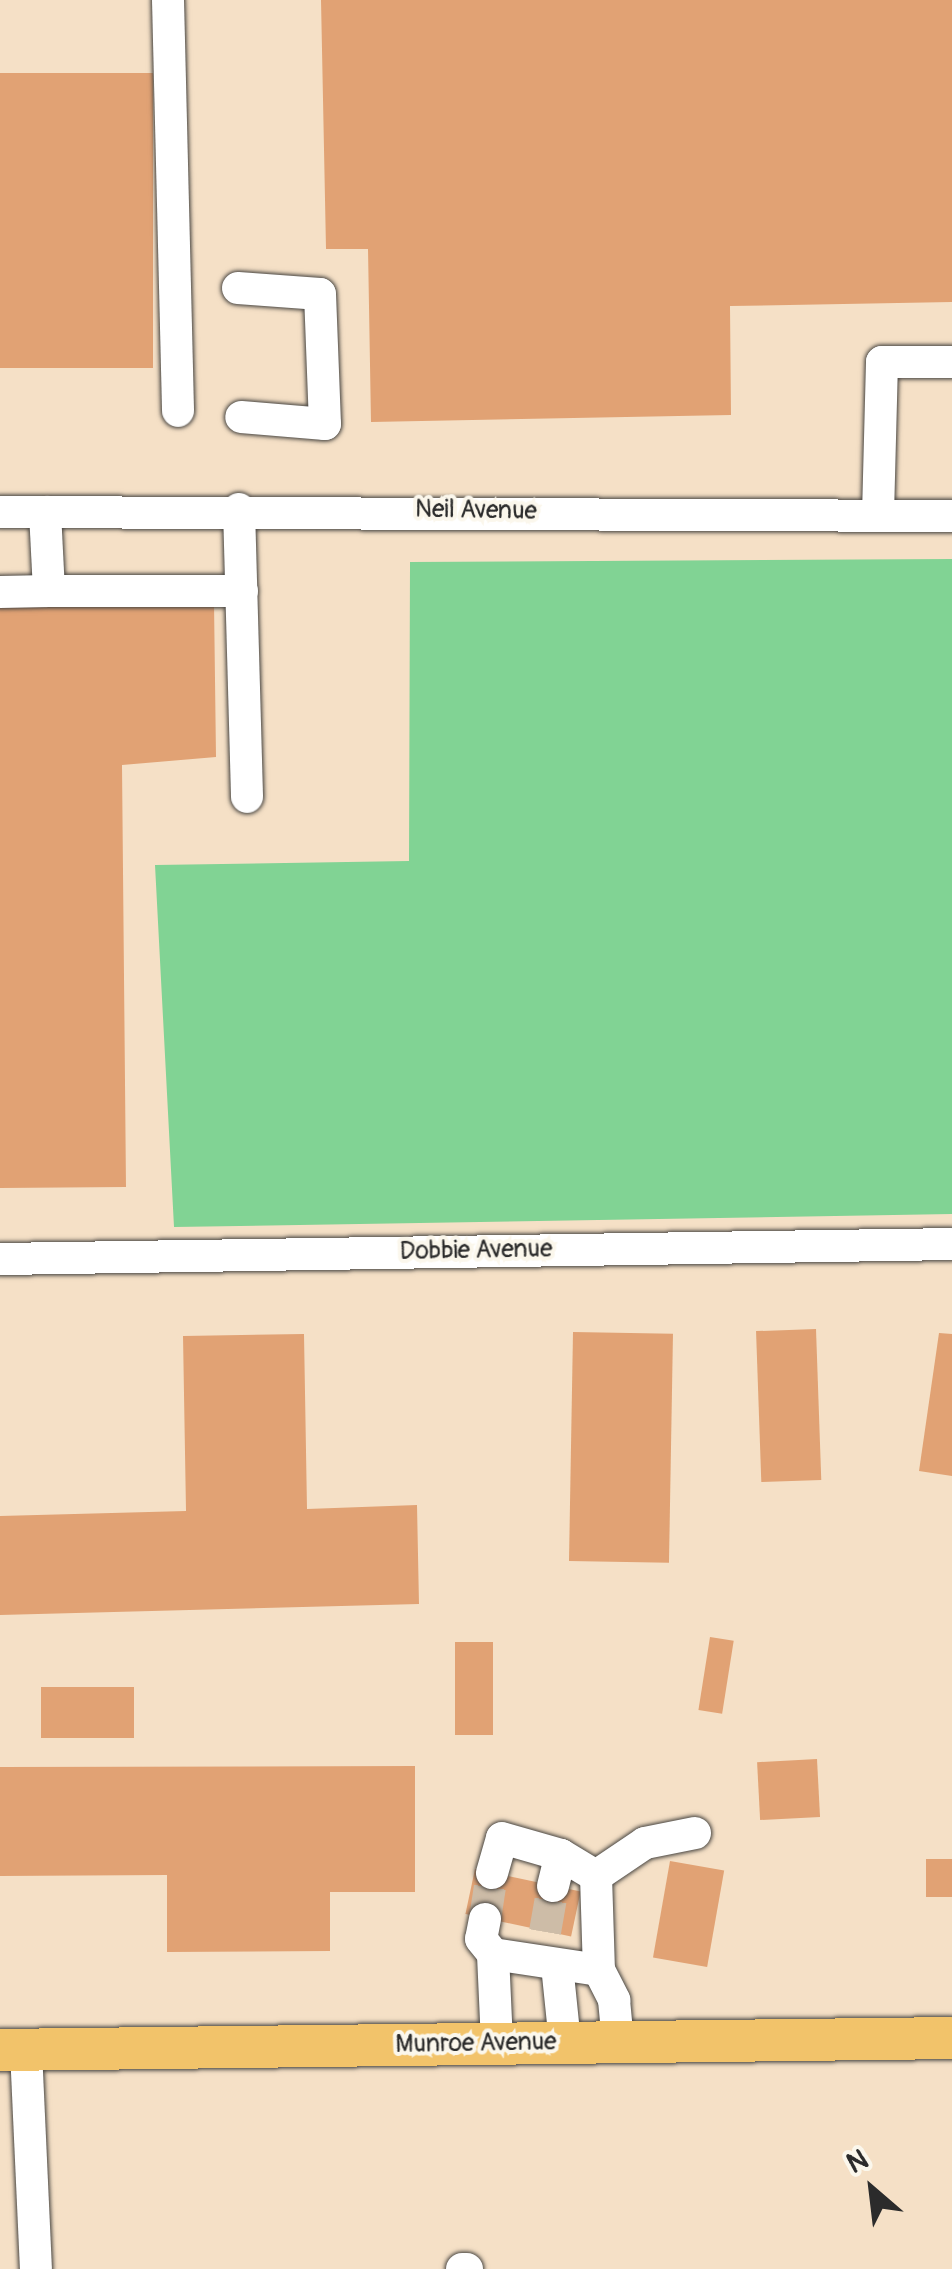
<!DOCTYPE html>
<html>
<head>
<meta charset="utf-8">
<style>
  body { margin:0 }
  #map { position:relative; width:952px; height:2269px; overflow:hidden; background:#f5e0c6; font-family:Pangolin,sans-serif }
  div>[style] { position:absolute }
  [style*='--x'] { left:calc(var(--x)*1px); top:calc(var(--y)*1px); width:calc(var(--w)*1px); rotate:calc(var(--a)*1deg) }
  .green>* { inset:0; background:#81d394 }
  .building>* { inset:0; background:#e1a274; transform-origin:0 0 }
  .minor-tunnel>* { height:32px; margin-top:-16px; transform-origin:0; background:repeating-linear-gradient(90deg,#cdbca7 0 32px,transparent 0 48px) }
  .roads { filter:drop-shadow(0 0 2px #494642) drop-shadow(0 0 2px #494642) }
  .minor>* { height:32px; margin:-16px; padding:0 16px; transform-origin:16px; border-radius:16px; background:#fff }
  .major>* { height:42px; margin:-21px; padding:0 21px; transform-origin:21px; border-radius:21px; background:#f2c36a }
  span { translate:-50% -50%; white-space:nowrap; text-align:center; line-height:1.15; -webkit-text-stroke:8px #fbf7ec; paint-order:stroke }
  .street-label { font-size:25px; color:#2b2b2b }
  .north { position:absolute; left:822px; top:2139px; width:100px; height:100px; -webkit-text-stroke:8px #fbf7ec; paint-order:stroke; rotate:332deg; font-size:28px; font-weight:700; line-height:40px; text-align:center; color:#2b2b2b }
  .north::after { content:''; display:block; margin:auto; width:35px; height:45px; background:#2b2b2b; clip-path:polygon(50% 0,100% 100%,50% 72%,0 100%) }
</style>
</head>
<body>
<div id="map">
  <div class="green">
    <i style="clip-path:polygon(952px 559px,952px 1214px,174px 1227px,155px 865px,409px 861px,410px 562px)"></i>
  </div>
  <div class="building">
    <i style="clip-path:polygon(321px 0,952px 0,952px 302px,730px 306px,731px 415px,371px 422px,368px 249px,326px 249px)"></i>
    <i style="left:153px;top:73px;width:295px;height:153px;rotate:90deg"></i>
    <i style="clip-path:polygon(214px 602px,216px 757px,122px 765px,126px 1187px,0 1188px,0 606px)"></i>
    <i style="left:816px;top:1329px;width:151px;height:60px;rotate:88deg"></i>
    <i style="left:573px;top:1332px;width:100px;height:229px;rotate:1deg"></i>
    <i style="clip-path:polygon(939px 1333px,952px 1334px,952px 1476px,919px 1471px)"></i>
    <i style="clip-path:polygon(304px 1334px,307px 1509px,417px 1505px,419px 1604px,0 1615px,0 1516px,186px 1511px,183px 1336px)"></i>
    <i style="left:710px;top:1637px;width:24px;height:74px;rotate:9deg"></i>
    <i style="left:455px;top:1642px;width:38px;height:93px"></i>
    <i style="left:41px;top:1687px;width:93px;height:51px"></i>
    <i style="left:817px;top:1759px;width:58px;height:60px;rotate:87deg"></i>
    <i style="clip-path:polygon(415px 1766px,415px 1892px,330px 1892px,330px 1951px,167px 1952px,167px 1875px,0 1876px,0 1767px)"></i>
    <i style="left:952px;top:1859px;width:38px;height:26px;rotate:90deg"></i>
    <i style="left:670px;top:1861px;width:55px;height:98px;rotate:10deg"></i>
    <i style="left:475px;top:1869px;width:108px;height:46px;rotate:12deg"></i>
  </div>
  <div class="minor-tunnel">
    <i style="--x:485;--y:1919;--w:47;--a:-81.3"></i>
    <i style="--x:545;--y:1932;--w:47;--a:-80.1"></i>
  </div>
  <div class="roads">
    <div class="minor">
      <i style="--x:168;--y:0;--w:411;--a:88.6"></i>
      <i style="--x:238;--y:288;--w:82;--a:4.2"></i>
      <i style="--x:320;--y:294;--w:130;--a:87.8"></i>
      <i style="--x:325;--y:424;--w:84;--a:-175.2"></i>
      <i style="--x:239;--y:509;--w:288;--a:88.4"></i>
      <i style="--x:0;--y:512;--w:952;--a:0.24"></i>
      <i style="--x:45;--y:512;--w:79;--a:87.1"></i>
      <i style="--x:49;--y:591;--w:193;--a:0"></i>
      <i style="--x:878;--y:515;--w:153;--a:-88.5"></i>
      <i style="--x:882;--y:362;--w:70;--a:0"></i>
      <i style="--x:0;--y:592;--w:49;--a:-1.2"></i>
      <i style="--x:0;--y:1259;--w:952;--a:-0.9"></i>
      <i style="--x:492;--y:1873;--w:36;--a:-74"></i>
      <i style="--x:502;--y:1838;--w:61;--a:16.1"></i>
      <i style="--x:561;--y:1855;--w:41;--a:31"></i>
      <i style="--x:596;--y:1876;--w:94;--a:88.2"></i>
      <i style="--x:599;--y:1970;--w:34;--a:63"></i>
      <i style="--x:614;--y:2000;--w:42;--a:84.6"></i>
      <i style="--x:596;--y:1876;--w:59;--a:-34"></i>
      <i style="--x:645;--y:1843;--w:51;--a:-11.3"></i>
      <i style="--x:553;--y:1886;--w:32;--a:-76"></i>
      <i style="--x:485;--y:1919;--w:20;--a:101"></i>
      <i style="--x:481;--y:1939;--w:19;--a:51"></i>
      <i style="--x:557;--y:1965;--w:77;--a:84.1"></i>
      <i style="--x:497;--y:2043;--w:89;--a:-92.6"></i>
      <i style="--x:493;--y:1954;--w:107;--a:8.6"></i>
      <i style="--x:26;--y:2050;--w:219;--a:87.4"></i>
      <i style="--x:462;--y:2269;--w:5;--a:0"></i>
    </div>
    <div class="major">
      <i style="--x:0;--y:2050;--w:952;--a:-0.72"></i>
    </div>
  </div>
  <div class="street-label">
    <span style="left:476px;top:511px;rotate:1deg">Neil Avenue</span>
    <span style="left:476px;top:1251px;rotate:-1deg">Dobbie Avenue</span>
    <span style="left:476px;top:2044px;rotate:-1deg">Munroe Avenue</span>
  </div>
  <div class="north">N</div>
</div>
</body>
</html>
